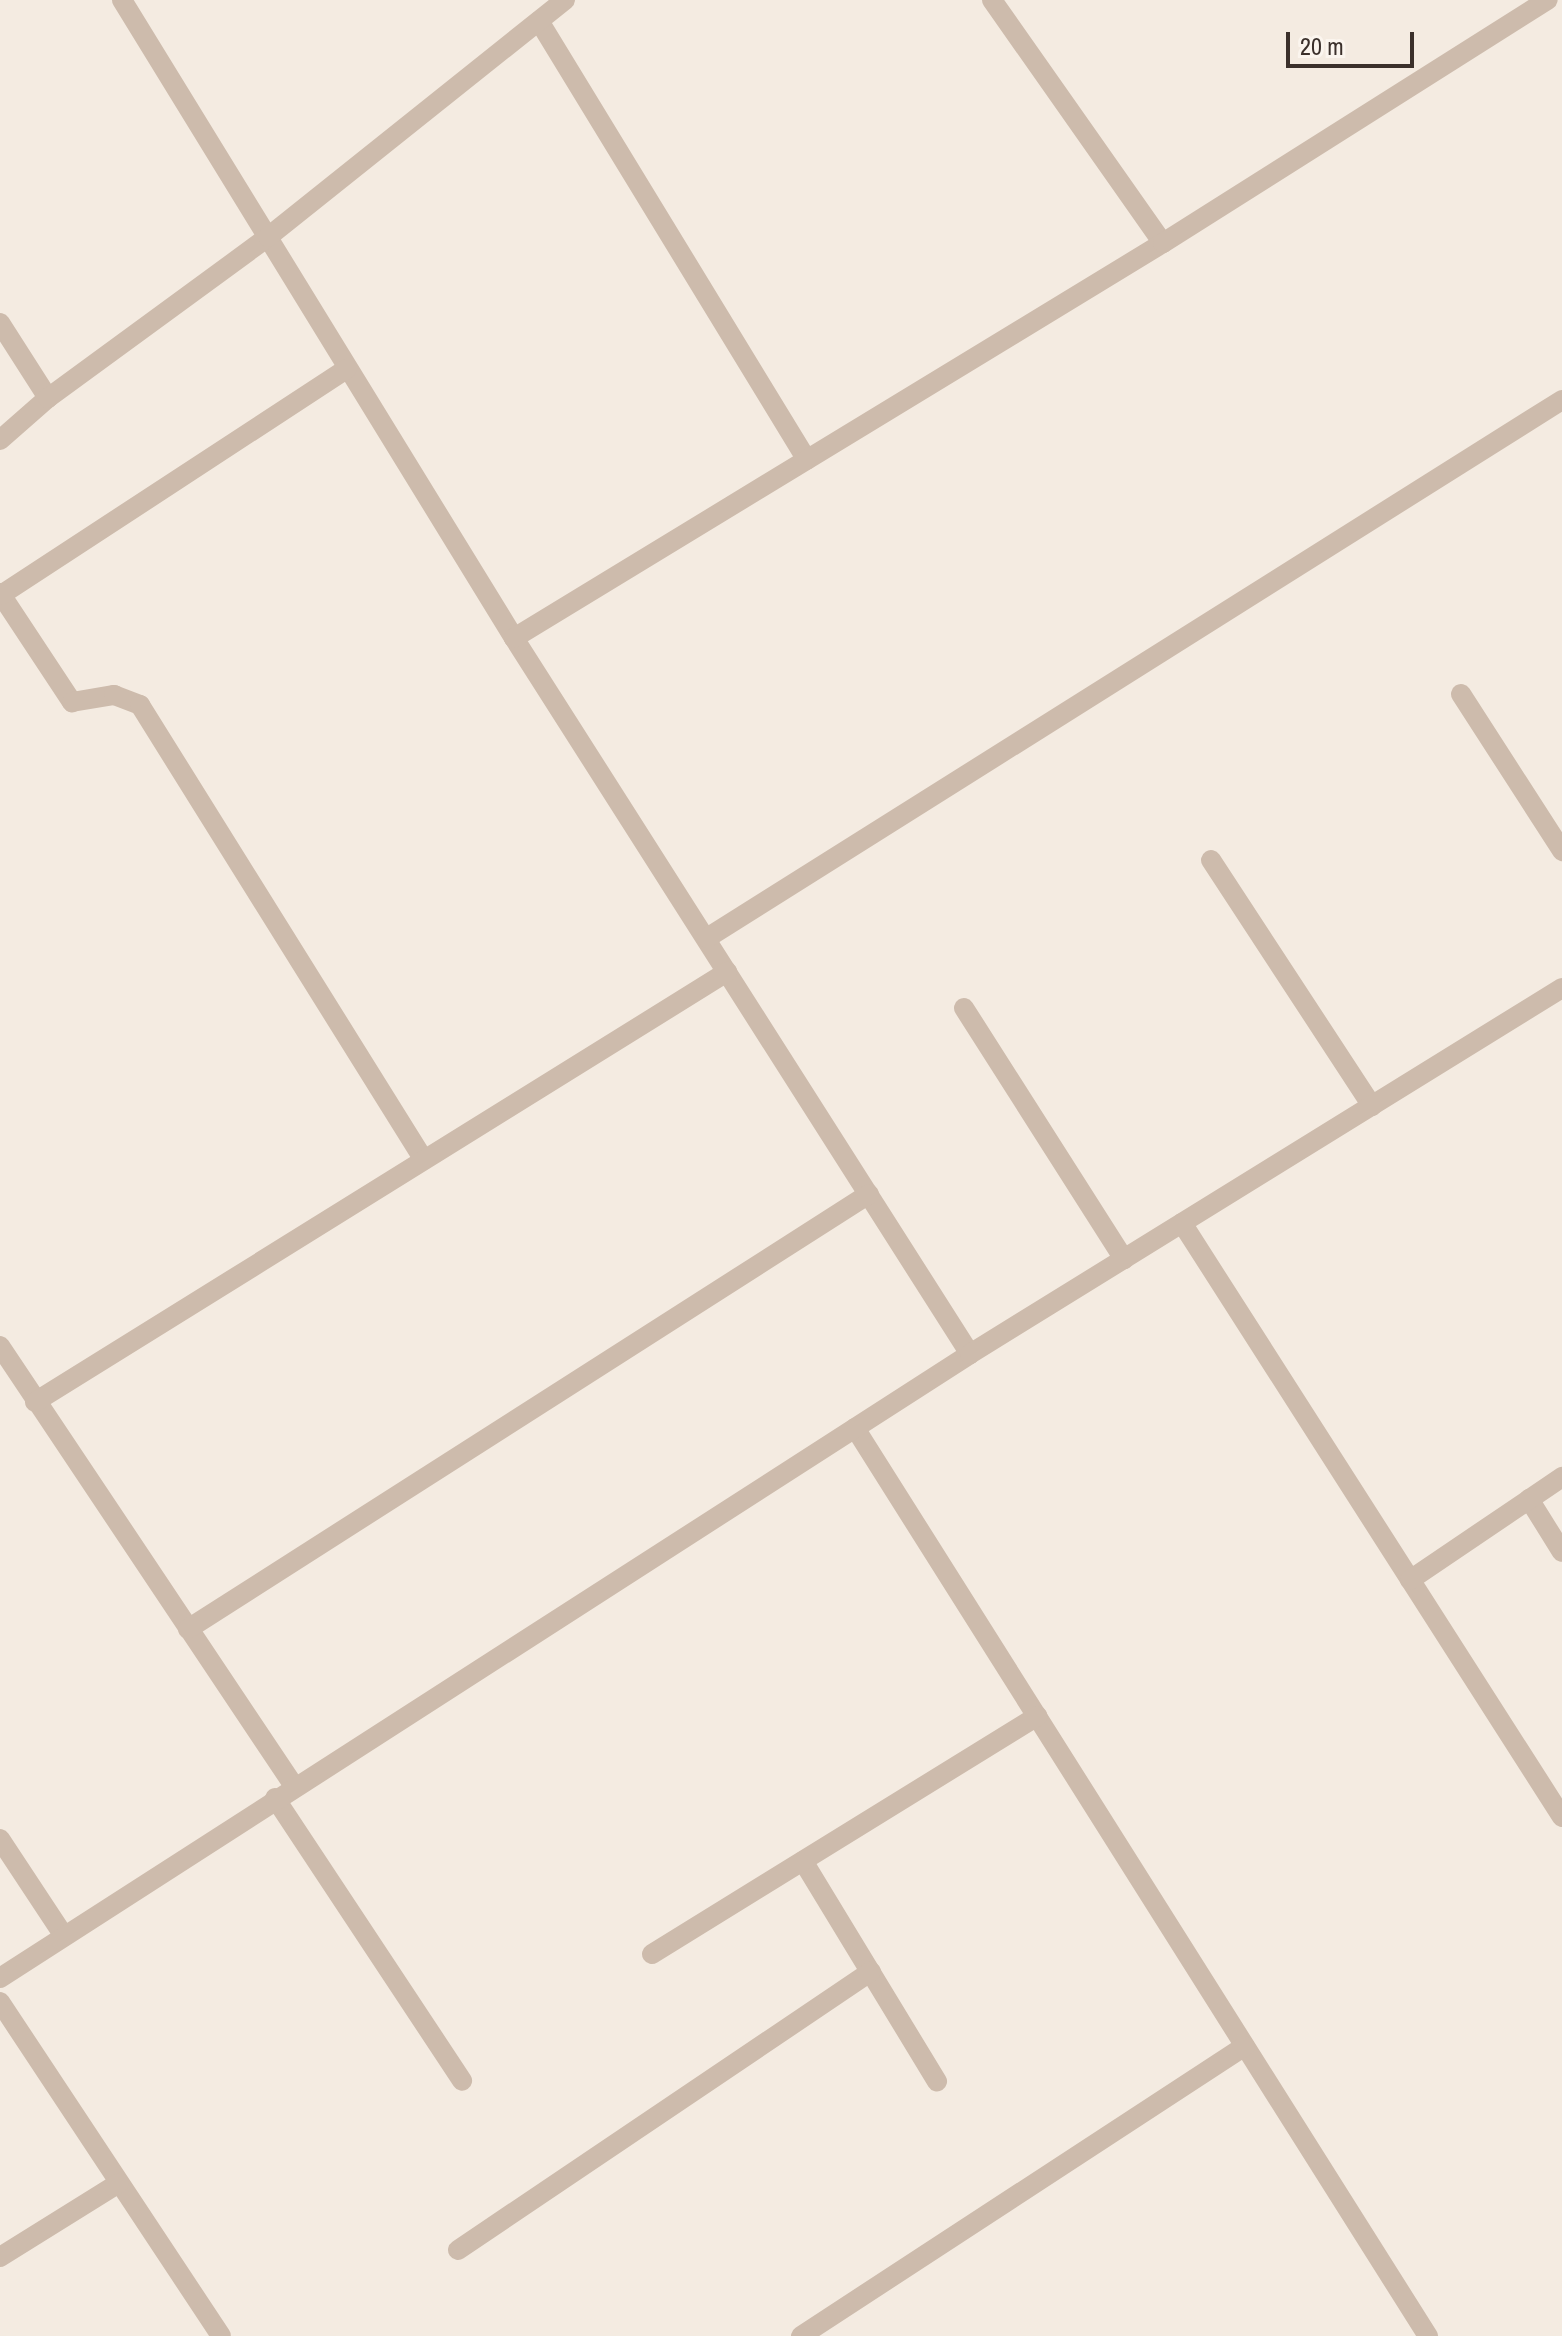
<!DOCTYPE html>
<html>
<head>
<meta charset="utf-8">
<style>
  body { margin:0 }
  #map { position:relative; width:1562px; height:2336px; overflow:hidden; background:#f4ebe1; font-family:"Archivo Narrow",sans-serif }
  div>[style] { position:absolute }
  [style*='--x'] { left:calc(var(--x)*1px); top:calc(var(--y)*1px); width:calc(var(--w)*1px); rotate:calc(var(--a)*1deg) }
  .minor>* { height:20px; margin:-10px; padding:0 10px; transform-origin:10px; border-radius:10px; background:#cdbbac }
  span { translate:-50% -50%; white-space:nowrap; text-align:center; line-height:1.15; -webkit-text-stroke:7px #fbf5ee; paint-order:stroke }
  .scale { position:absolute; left:1286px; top:32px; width:128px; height:36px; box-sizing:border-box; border:4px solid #3b302b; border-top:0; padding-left:10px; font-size:24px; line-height:28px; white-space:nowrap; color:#3b302b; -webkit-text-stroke:6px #fbf5ee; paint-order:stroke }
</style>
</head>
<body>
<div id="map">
  <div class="minor">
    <i style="--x:122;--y:0;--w:749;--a:58.43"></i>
    <i style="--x:514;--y:638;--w:849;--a:57.51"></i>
    <i style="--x:992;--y:0;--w:297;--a:54.9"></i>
    <i style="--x:539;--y:21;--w:514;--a:58.6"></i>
    <i style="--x:0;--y:323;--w:89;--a:57.4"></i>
    <i style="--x:0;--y:440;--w:64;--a:-41.2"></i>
    <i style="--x:48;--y:398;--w:273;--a:-36.2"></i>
    <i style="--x:268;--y:237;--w:380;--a:-38.6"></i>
    <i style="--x:0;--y:593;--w:131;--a:56.6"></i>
    <i style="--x:72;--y:702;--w:43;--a:-9.5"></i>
    <i style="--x:114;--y:695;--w:28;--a:21"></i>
    <i style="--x:140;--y:705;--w:536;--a:58.03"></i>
    <i style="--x:1;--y:595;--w:413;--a:-33.2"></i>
    <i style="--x:514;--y:638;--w:760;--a:-31.33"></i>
    <i style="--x:1163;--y:243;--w:455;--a:-32.3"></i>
    <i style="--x:1461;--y:694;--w:187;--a:57.2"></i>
    <i style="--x:1211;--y:860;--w:294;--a:56.8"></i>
    <i style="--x:707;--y:938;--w:1010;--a:-32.18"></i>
    <i style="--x:964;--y:1008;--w:298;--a:57.5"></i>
    <i style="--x:1182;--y:1223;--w:705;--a:57.39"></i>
    <i style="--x:0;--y:1346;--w:529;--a:56.25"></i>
    <i style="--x:35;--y:1402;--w:815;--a:-31.86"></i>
    <i style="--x:855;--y:1428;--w:1074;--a:57.75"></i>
    <i style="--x:1529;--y:1499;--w:62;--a:58.1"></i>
    <i style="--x:1410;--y:1580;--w:184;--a:-34.1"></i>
    <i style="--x:188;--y:1629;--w:808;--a:-32.57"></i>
    <i style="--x:275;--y:1798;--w:339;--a:56.5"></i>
    <i style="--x:0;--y:1839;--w:116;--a:56.6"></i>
    <i style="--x:803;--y:1861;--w:258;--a:58.7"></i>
    <i style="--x:652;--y:1954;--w:453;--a:-31.7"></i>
    <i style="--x:0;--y:1978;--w:1153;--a:-32.75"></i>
    <i style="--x:970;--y:1354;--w:696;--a:-31.73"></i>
    <i style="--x:0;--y:2002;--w:400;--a:56.5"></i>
    <i style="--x:458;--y:2250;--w:498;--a:-34"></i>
    <i style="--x:0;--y:2257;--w:140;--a:-31.9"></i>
    <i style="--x:801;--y:2336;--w:530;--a:-33.15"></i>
  </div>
  <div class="scale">20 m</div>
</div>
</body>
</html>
